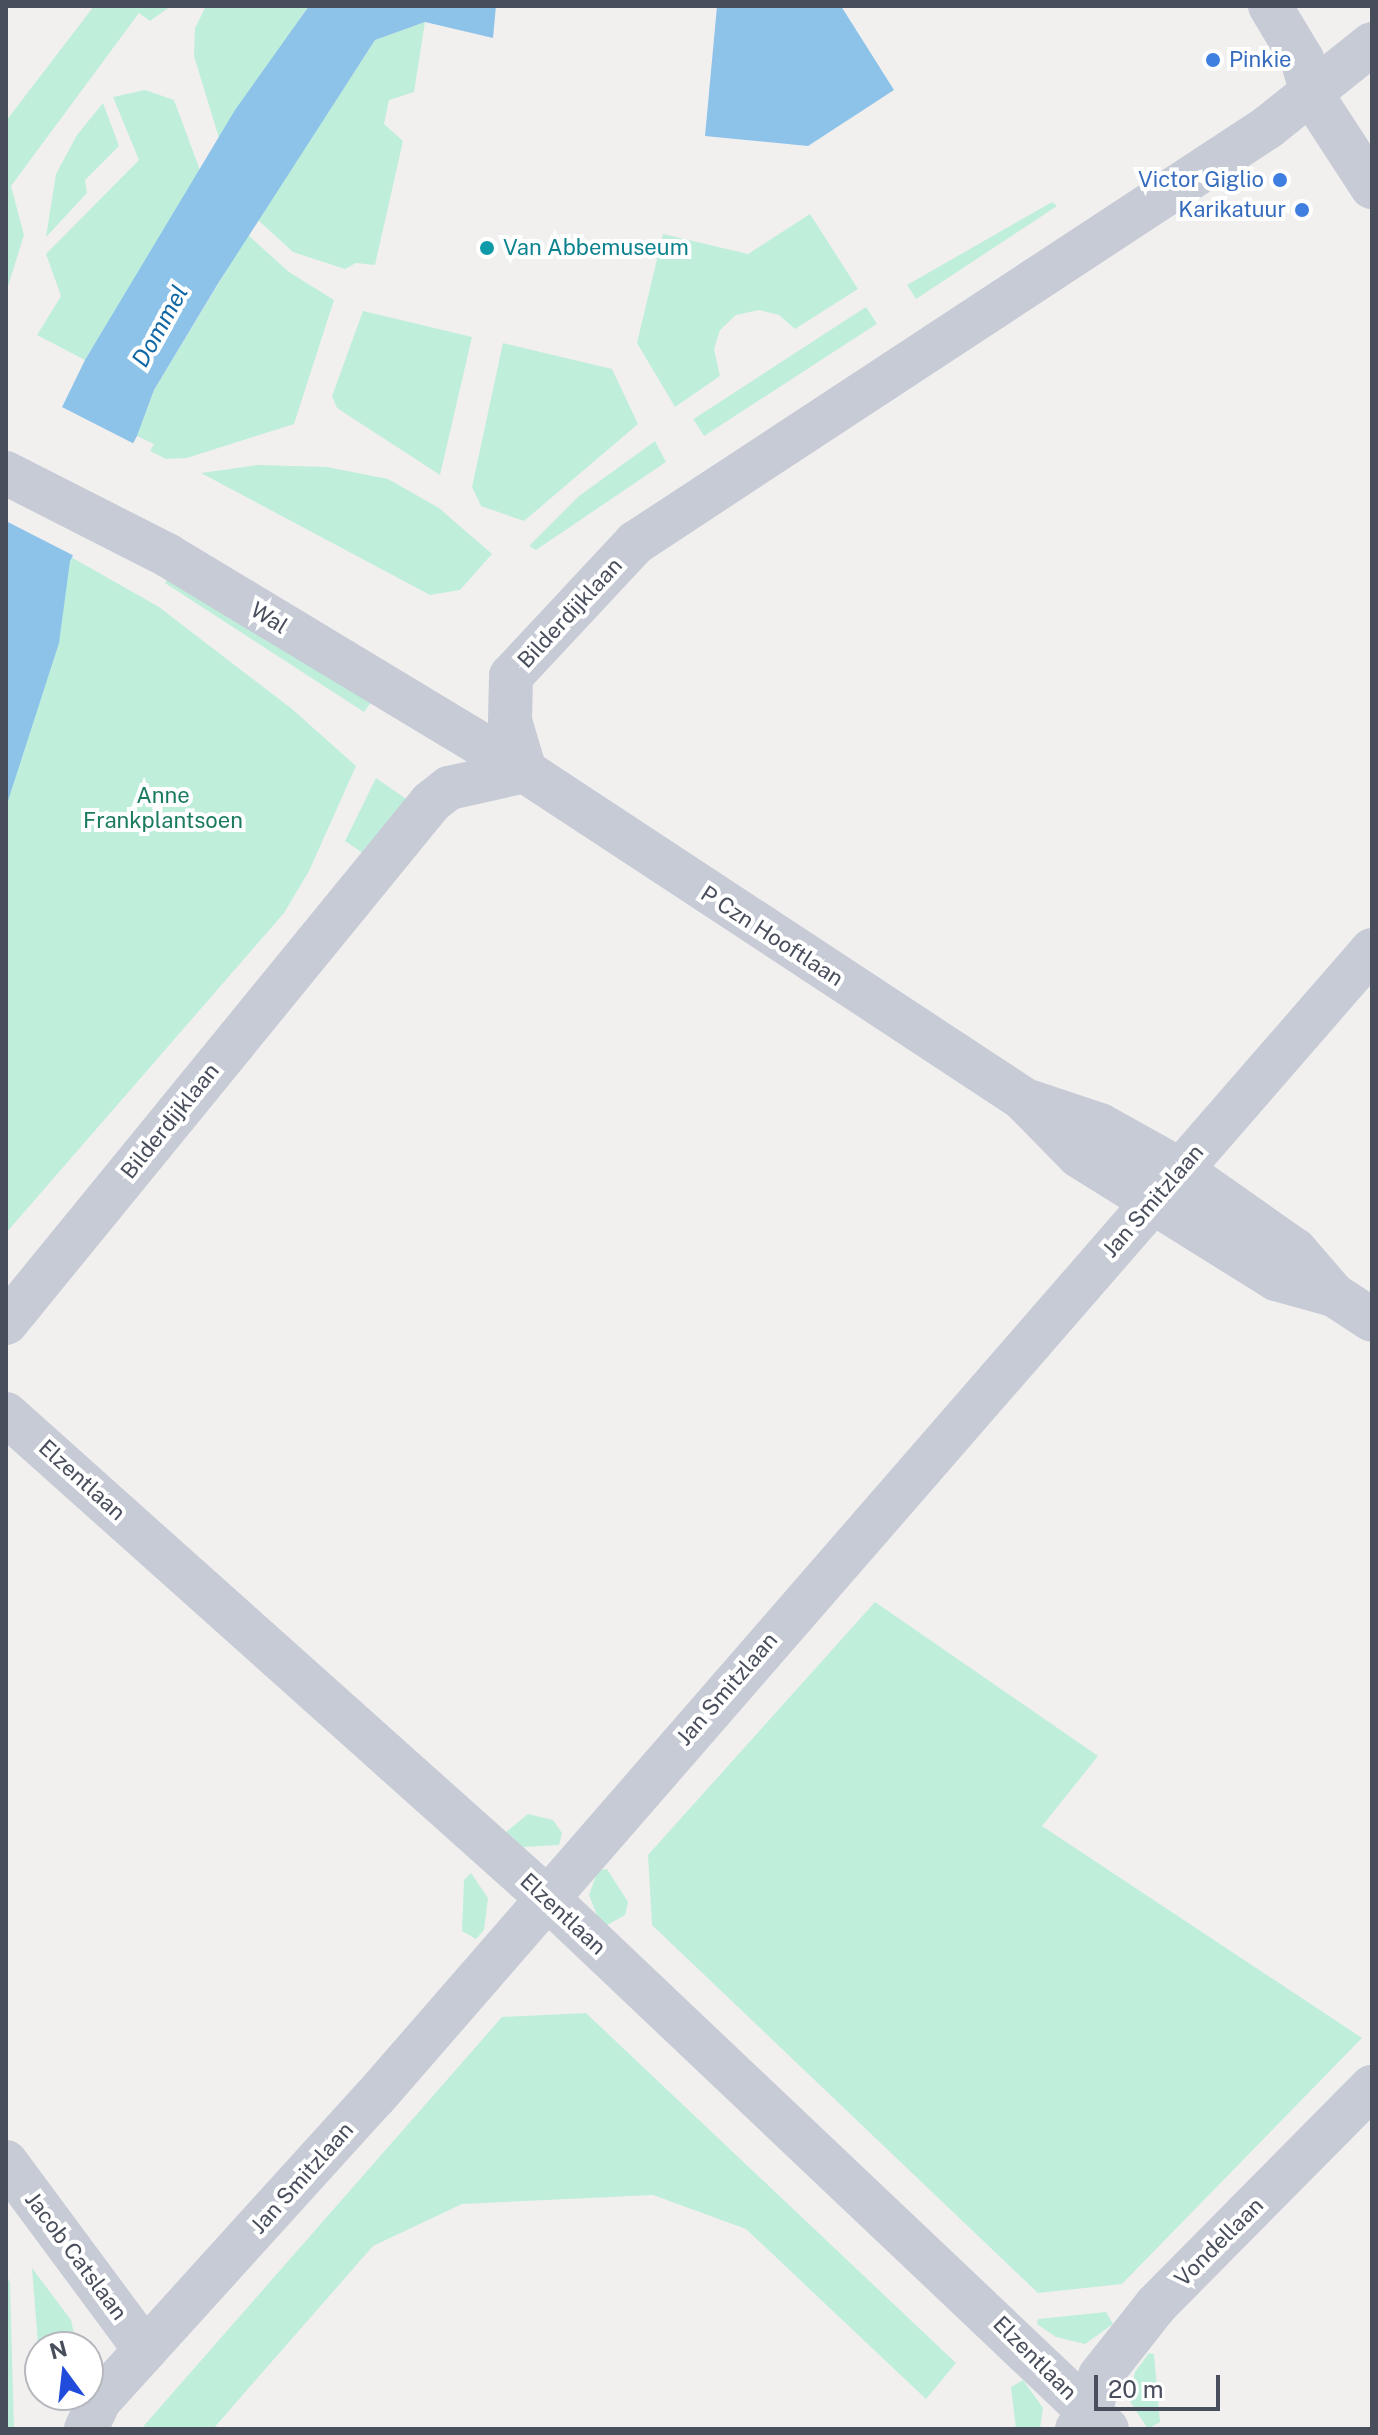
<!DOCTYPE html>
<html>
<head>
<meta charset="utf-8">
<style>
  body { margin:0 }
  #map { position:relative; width:1378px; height:2435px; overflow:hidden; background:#f2f0ef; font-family:"Public Sans",sans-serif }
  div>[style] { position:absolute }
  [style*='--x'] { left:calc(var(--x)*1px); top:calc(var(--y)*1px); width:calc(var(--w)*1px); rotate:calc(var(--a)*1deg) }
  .green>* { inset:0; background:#bfeedb; transform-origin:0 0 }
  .water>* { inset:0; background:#8ec3e9 }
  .pier>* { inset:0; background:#f2f0ef; transform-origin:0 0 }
  .minor>* { height:44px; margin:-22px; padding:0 22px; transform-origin:22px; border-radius:22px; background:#c6cbd6 }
  .dots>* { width:22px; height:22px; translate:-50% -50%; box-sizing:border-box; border:4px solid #fff; border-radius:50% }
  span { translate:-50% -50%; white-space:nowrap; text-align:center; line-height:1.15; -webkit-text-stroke:8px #fff; paint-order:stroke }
  .shop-label { font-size:22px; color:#366cbe }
  .left { translate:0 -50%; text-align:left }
  .right { translate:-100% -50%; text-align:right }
  .culture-label { font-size:22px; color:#0d838f }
  .street-label { font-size:22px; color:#484e5c }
  .park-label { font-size:22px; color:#1b7b5f }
  .water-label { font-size:24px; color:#1268a5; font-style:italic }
  .frame { position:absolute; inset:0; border:8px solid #484e5c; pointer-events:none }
  .north { position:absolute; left:24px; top:2331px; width:80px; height:80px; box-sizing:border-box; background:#fff; border:2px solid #b6b8be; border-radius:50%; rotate:345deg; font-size:22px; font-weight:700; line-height:32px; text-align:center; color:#484e5c }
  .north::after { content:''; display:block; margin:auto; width:28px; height:36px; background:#204bdb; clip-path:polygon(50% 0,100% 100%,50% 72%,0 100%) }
  .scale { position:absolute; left:1094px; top:2375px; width:126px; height:36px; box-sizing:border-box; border:4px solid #484e5c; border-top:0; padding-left:10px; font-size:24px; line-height:28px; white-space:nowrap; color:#484e5c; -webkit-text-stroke:6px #fff; paint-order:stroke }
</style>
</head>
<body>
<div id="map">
  <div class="green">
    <i style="clip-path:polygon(94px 6px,171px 6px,150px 21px,139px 13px,11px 186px,24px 235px,6px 293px,6px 121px)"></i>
    <i style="clip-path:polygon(206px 6px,309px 6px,219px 138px,194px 56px,195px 28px)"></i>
    <i style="clip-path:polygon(425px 22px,414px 92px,389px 100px,384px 124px,403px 141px,375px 265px,356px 263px,345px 269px,293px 252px,258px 220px,375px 40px)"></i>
    <i style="clip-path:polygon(145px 90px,174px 100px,201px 173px,85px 360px,37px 335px,61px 296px,46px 254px,139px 160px,113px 97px)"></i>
    <i style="clip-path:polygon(103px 103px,119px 146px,85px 180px,87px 193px,46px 237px,56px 174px,77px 135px)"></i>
    <i style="clip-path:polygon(1052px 202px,1057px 206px,916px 299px,907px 285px)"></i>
    <i style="clip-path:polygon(810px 214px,858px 289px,795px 329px,779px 315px,759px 310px,736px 315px,720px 330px,714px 349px,720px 376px,675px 407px,637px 343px,663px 234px,748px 254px)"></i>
    <i style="clip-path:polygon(248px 235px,289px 272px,334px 300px,294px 424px,187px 458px,166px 459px,150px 451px,154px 444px,137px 436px,154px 390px)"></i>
    <i style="left:866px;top:307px;width:20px;height:206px;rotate:57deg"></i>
    <i style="clip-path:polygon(363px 311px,472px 337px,440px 475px,337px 408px,332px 396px)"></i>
    <i style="clip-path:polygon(503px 343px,612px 369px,638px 424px,524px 521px,481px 506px,472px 487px)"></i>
    <i style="clip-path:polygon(655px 441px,666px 462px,536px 550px,529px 546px,579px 496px)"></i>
    <i style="clip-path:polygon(257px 465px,327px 467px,388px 479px,439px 508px,492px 554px,460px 590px,430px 595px,201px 473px)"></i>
    <i style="clip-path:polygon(6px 520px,159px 607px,292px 709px,356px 766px,309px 871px,284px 913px,6px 1233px)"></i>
    <i style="clip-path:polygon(173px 569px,372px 701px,364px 712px,165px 583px)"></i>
    <i style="clip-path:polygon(376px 778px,412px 803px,367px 856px,345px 841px)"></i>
    <i style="clip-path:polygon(875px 1602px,1098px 1756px,1042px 1826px,1362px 2038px,1122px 2284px,1038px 2293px,652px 1925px,648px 1855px)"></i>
    <i style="clip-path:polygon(528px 1814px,553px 1820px,562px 1833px,559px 1845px,523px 1847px,500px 1837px)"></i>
    <i style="clip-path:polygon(607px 1869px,628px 1902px,625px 1915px,602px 1928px,589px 1895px,598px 1870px)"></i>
    <i style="clip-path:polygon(471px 1873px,488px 1898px,484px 1930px,476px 1939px,462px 1931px,464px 1880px)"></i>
    <i style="clip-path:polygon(586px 2013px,956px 2363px,926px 2399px,746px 2229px,653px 2195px,462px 2204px,373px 2246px,213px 2429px,141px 2429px,502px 2017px)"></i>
    <i style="clip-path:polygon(32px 2268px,71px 2320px,77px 2347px,40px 2347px,40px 2370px)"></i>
    <i style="clip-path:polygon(6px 2273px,10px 2283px,14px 2429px,6px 2429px)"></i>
    <i style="clip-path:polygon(1106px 2312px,1113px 2324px,1085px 2344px,1056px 2337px,1037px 2324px,1038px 2319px)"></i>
    <i style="clip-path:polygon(1149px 2353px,1154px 2354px,1160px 2422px,1148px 2429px,1129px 2400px,1135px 2372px)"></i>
    <i style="clip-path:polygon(1023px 2380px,1043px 2408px,1040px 2429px,1016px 2429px,1011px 2387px)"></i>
  </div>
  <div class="water">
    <i style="clip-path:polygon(309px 6px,496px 6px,493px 38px,425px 22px,375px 40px,219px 282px,154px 390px,137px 436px,70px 561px,59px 643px,6px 807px,6px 522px,85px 360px,235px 110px)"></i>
    <i style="clip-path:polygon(717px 6px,841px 6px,894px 90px,808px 146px,705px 136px)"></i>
  </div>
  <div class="pier">
    <i style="left:56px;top:404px;width:87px;height:127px;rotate:27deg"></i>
  </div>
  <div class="minor">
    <i style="--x:1270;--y:6;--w:62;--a:58.9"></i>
    <i style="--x:1302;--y:59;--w:37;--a:74"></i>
    <i style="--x:1312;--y:95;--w:110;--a:56.9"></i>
    <i style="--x:6;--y:473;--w:181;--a:27"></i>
    <i style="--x:167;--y:555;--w:418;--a:31.1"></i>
    <i style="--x:525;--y:771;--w:595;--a:33.34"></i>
    <i style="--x:1022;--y:1098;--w:81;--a:45.5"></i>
    <i style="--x:1079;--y:1156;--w:232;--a:32"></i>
    <i style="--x:1276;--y:1279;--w:60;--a:15.4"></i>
    <i style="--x:525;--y:771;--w:52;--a:-106.7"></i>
    <i style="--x:510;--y:721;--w:45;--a:-88.7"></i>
    <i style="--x:511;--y:676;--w:182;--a:-47"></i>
    <i style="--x:635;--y:543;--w:757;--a:-33.31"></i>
    <i style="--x:1268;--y:127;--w:133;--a:-38.6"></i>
    <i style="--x:1031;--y:1102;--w:73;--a:18.4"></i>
    <i style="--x:1100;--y:1125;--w:93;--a:29.1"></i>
    <i style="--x:1181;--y:1170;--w:139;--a:35.1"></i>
    <i style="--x:1295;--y:1250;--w:60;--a:49.1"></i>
    <i style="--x:1334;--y:1295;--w:45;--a:33.3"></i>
    <i style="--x:6;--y:1323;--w:672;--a:-50.79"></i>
    <i style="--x:431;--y:802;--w:23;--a:-38"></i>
    <i style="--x:449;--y:788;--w:78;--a:-12.6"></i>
    <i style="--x:6;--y:1414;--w:724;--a:41.81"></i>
    <i style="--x:546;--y:1897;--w:773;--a:43.48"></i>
    <i style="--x:6;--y:2162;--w:234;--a:53.5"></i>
    <i style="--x:86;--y:2429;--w:31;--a:-65"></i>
    <i style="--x:99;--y:2401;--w:411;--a:-47.8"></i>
    <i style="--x:375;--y:2097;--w:1520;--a:-49"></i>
    <i style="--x:1077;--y:2429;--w:21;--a:-51"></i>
    <i style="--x:1090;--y:2413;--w:38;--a:-75"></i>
    <i style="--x:1100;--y:2376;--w:90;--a:-51.7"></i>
    <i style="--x:1156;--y:2305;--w:307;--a:-45.3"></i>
  </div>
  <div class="dots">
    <i style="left:1213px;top:60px;background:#3f7fe0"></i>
    <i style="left:1280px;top:180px;background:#3f7fe0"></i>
    <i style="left:1302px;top:210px;background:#3f7fe0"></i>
    <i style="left:487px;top:248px;background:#0f9aa8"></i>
  </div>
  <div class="shop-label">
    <span class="left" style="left:1229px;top:60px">Pinkie</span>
    <span class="right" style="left:1264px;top:180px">Victor Giglio</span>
    <span class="right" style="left:1286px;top:210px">Karikatuur</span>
  </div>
  <div class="culture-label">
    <span class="left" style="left:503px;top:248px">Van Abbemuseum</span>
  </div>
  <div class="street-label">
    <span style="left:570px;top:613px;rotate:-47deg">Bilderdijklaan</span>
    <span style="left:269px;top:618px;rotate:32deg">Wal</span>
    <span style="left:772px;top:936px;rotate:33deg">P Czn Hooftlaan</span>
    <span style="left:170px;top:1121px;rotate:-51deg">Bilderdijklaan</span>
    <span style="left:1153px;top:1201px;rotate:-49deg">Jan Smitzlaan</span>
    <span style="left:82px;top:1480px;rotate:42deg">Elzentlaan</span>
    <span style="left:727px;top:1689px;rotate:-49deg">Jan Smitzlaan</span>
    <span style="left:563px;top:1914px;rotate:43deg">Elzentlaan</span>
    <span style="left:302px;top:2178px;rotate:-48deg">Jan Smitzlaan</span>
    <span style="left:1219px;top:2242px;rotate:-45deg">Vondellaan</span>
    <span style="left:76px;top:2256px;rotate:53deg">Jacob Catslaan</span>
    <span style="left:1035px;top:2358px;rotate:45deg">Elzentlaan</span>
  </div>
  <div class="park-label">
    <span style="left:163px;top:808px">Anne<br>Frankplantsoen</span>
  </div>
  <div class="water-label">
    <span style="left:160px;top:326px;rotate:-61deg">Dommel</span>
  </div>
  <div class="frame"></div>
  <div class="north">N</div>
  <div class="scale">20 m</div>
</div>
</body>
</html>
